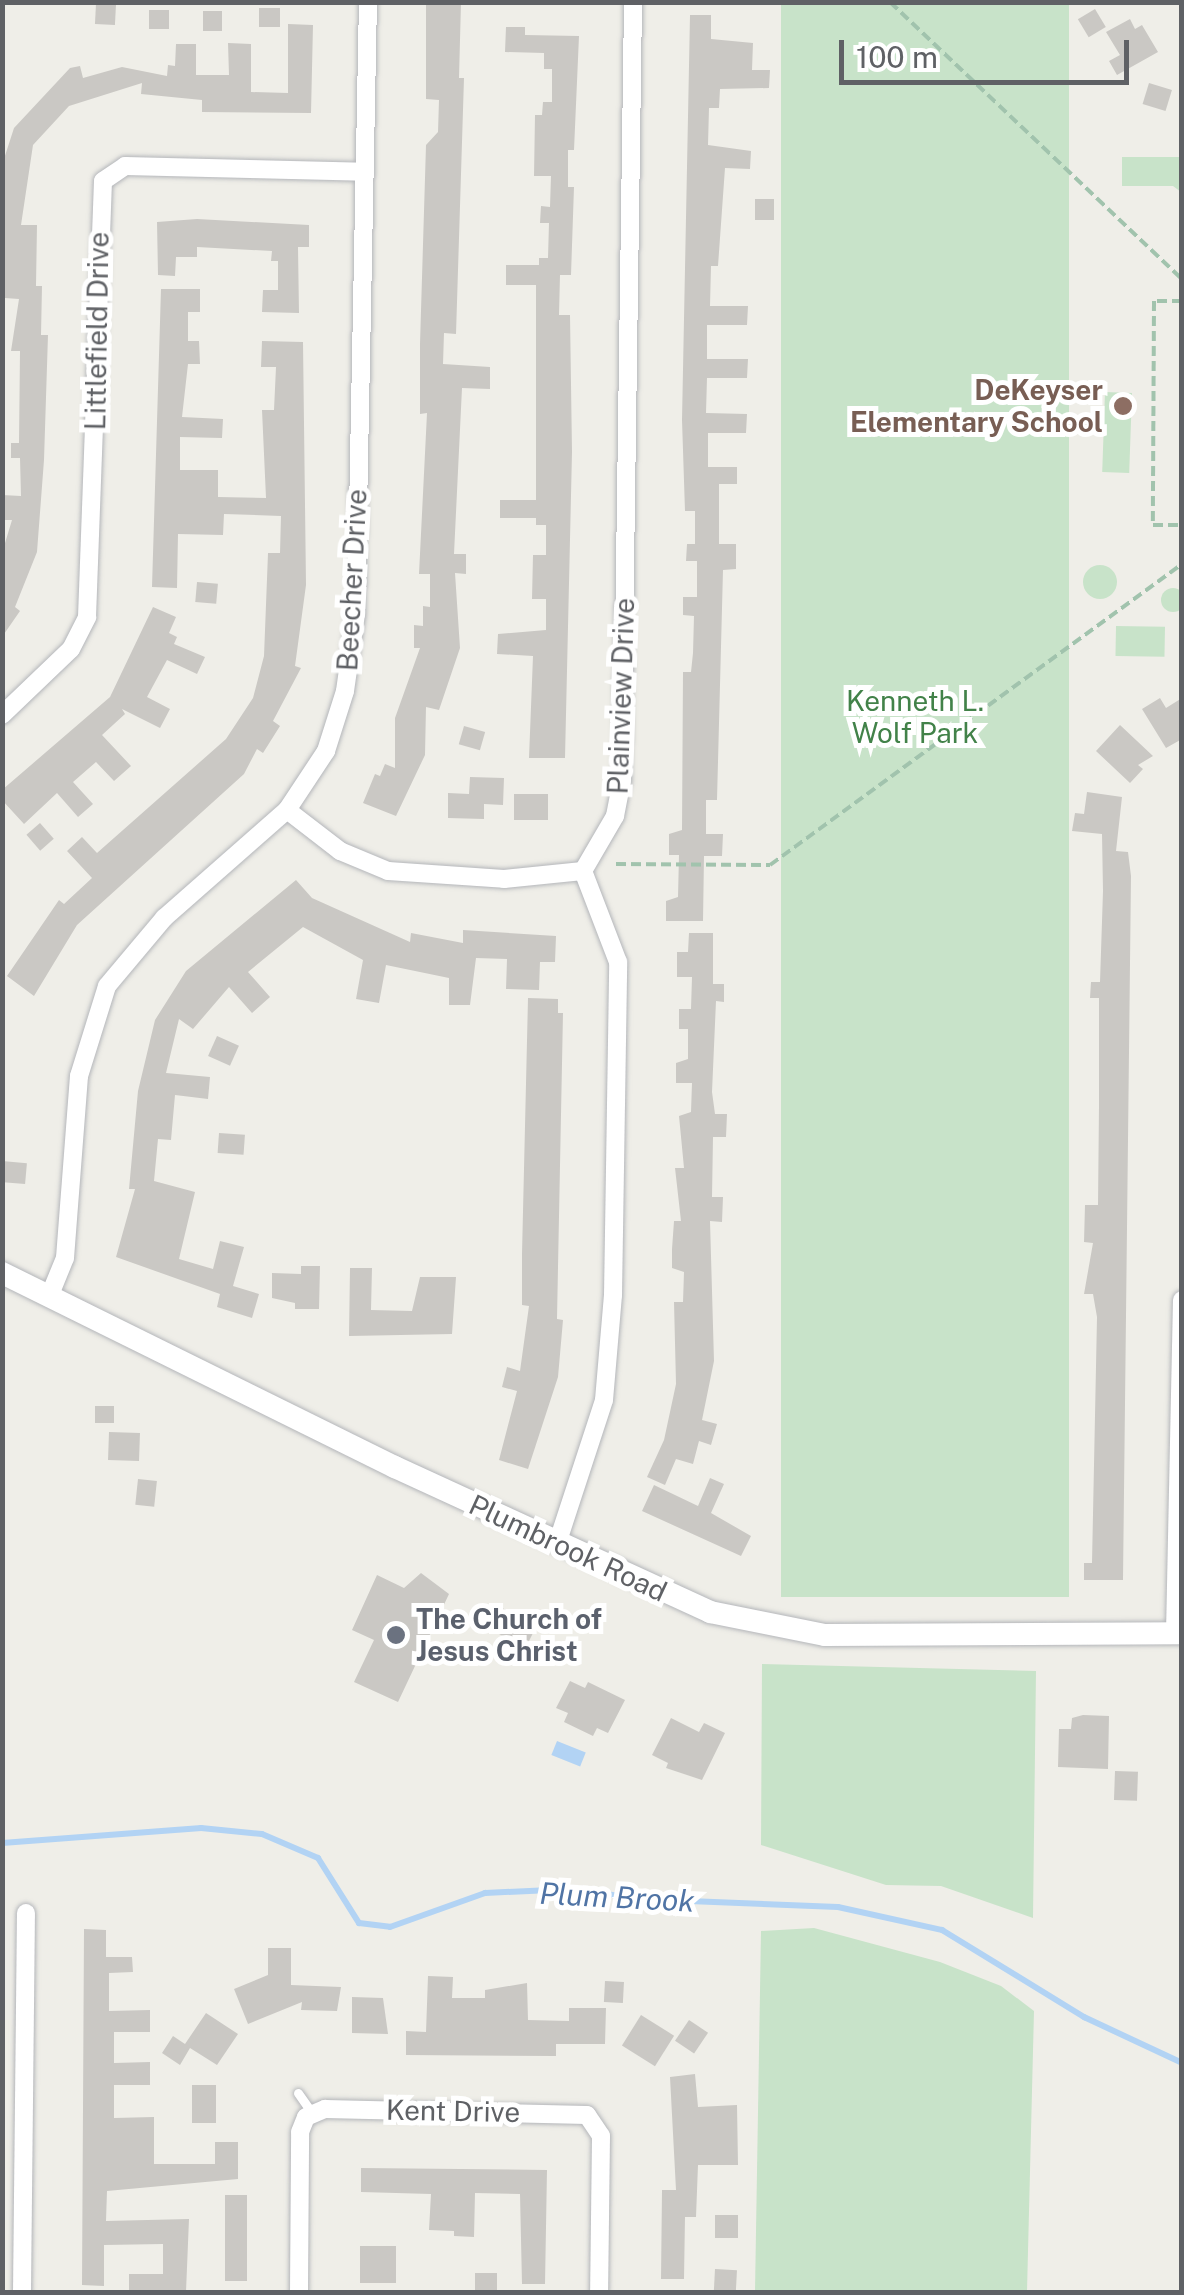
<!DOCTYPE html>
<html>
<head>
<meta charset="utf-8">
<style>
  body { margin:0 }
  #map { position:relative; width:1184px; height:2295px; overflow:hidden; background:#efeee8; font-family:"Public Sans",sans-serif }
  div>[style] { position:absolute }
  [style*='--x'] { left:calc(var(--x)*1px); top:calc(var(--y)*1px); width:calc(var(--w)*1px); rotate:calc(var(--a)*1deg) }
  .green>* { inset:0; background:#c8e3c9; transform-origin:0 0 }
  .round { border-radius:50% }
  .water>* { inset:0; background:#b2d3f4; transform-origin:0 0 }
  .stream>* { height:6px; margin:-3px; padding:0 3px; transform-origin:3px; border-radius:3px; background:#b2d3f4 }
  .building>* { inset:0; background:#cac8c4; transform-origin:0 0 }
  .path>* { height:4px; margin-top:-2px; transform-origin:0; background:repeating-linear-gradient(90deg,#a1c3ad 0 10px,transparent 0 15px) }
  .roads { filter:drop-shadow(0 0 2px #b4b6ba) drop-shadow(0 0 2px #b4b6ba) }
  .service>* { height:9px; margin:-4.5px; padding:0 4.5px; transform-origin:4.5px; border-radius:4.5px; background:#fff }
  .minor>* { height:18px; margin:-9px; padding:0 9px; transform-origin:9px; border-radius:9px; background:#fff }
  .tertiary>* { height:22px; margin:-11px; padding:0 11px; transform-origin:11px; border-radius:11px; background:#fff }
  .dots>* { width:28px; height:28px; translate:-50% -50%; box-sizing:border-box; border:5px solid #fff; border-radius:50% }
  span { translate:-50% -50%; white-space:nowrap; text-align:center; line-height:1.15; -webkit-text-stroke:10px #fff; paint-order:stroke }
  .street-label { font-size:28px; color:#5f6165 }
  .education-label { font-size:28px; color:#785e54; font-weight:700 }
  .right { translate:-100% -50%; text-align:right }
  .park-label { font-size:28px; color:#428249 }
  .worship-label { font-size:28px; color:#5b616d; font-weight:700 }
  .left { translate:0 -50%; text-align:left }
  .water-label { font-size:30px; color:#5074a5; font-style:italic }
  .frame { position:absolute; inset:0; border:5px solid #5f6165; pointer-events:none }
  .scale { position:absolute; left:839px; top:40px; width:290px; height:45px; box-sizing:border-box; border:5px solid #5f6165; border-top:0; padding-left:12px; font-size:30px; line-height:35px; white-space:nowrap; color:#5f6165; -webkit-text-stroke:8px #fff; paint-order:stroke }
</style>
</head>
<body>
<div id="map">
  <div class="green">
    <i style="left:781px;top:3px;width:288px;height:1594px"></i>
    <i style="clip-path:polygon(1122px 157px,1181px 157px,1181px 192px,1173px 186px,1122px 186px)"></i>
    <i style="left:1105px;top:392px;width:27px;height:80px;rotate:2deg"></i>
    <i class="round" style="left:1083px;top:565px;width:34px;height:34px"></i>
    <i class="round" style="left:1161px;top:588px;width:24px;height:24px"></i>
    <i style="left:1116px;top:626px;width:49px;height:30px;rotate:1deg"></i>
    <i style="clip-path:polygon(762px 1664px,1036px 1671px,1033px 1918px,941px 1886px,886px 1885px,761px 1845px)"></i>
    <i style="clip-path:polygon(814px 1928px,940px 1962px,1001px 1986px,1034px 2011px,1027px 2292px,755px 2292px,761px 1931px)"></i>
  </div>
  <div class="water">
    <i style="left:557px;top:1741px;width:31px;height:15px;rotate:22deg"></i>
  </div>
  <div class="stream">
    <i style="--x:2;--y:1843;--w:200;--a:-4.3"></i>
    <i style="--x:201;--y:1828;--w:61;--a:5.6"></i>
    <i style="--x:262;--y:1834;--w:61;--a:23.2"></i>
    <i style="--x:318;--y:1858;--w:77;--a:57.8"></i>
    <i style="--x:359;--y:1923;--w:31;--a:7"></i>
    <i style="--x:390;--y:1927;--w:101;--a:-19.7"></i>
    <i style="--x:485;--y:1893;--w:87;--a:-2.6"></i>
    <i style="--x:572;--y:1889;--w:68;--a:8.5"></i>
    <i style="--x:639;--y:1899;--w:199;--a:2.3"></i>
    <i style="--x:838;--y:1907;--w:107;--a:12.5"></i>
    <i style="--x:942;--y:1930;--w:167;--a:31.5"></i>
    <i style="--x:1084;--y:2017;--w:108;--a:25.1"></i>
  </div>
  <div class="building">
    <i style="clip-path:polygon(426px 2px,461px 2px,459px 78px,464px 78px,456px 334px,444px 333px,443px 364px,490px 367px,490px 389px,462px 388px,454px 554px,466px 554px,466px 574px,455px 573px,460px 648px,439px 710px,426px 707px,425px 755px,396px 816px,363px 803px,375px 774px,380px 776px,385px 764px,395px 768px,395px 718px,420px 648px,414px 648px,414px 625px,423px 626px,423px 606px,430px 607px,430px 574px,419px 574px,427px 413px,420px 414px,420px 344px,426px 145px,438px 132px,439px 100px,426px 99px)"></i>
    <i style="left:96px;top:4px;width:20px;height:20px;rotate:3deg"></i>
    <i style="left:259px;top:8px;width:21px;height:19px"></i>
    <i style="left:1095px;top:9px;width:21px;height:20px;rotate:59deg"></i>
    <i style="left:149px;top:10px;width:20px;height:19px"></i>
    <i style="left:203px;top:11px;width:19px;height:20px"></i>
    <i style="clip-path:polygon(690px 15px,711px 15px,711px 39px,753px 43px,752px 70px,770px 70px,769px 88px,720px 89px,719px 108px,709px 108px,708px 145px,751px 151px,750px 169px,725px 168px,718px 266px,711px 266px,710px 306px,748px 306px,747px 325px,707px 325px,707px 359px,748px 359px,747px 378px,707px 378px,706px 413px,747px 414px,746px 433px,708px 433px,708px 467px,737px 467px,737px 484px,719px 484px,719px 544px,736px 544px,736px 569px,723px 570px,717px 800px,706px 800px,706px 834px,723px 834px,722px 856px,704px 856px,703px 921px,666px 921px,666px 901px,678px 897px,679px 855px,669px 855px,669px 834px,682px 830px,683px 672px,691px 672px,693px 653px,694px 616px,683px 615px,683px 597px,697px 597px,697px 561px,686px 561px,687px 544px,695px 544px,695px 511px,685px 511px,682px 420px)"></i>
    <i style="clip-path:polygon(1130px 19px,1135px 29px,1142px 25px,1158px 52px,1117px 75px,1109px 61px,1120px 55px,1106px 32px)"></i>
    <i style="clip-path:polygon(288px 24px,313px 25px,311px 113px,202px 112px,202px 100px,141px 94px,142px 83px,69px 106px,33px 145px,21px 225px,37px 225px,36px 286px,42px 286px,41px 335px,48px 335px,44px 460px,37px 552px,15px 607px,20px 611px,2px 637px,2px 553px,12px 520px,2px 520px,2px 495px,21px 496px,20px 458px,11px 458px,11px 443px,19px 443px,20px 351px,11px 351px,19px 299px,5px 298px,2px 201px,2px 165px,14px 128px,70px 68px,80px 66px,83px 78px,122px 67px,167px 76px,168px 65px,175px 66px,176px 44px,196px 44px,196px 75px,229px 75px,228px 43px,251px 44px,251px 92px,288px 93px)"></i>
    <i style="clip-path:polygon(506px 27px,525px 27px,525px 35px,579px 36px,574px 150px,568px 150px,568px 187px,574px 187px,571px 275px,560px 275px,559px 315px,570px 315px,572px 452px,565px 758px,529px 758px,533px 656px,497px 654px,498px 634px,546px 630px,546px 599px,532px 599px,533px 555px,546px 555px,546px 525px,536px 525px,536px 518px,500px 518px,500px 500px,536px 500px,536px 285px,506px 285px,506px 265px,539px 265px,539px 258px,548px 258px,549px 223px,540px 223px,541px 206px,550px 207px,551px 176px,534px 176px,535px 115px,542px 115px,543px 102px,552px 102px,552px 69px,544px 69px,544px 53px,505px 52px)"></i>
    <i style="left:1149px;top:83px;width:24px;height:22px;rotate:17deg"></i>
    <i style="left:755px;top:199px;width:19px;height:21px"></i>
    <i style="clip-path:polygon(197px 219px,309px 225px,309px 247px,298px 247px,299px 313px,262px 312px,263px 290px,278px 290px,278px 261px,271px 261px,272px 251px,197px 247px,197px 257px,176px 257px,175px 276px,158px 275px,157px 222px)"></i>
    <i style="clip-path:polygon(161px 289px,200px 289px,200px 312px,188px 312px,188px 341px,199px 341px,200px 364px,188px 364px,182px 417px,223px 419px,222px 438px,180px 437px,180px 470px,218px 470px,218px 497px,266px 498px,262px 410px,274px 410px,276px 367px,261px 367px,262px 341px,303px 342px,306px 585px,295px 666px,301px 668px,273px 721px,280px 726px,263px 753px,257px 749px,244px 774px,77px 925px,34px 996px,7px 976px,59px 900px,64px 904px,92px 878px,67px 851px,82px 837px,97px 853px,226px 739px,253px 698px,264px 656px,268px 553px,280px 553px,281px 516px,224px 514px,223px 535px,178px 534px,177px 588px,152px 587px)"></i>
    <i style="left:197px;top:582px;width:21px;height:20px;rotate:5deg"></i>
    <i style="clip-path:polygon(153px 607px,176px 617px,169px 633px,177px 637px,174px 644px,205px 657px,197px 674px,167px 660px,147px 697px,170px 709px,160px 728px,122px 709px,125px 714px,102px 735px,131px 766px,114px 781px,96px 762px,73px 782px,93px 804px,78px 817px,57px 793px,24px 824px,2px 800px,2px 790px,110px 697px)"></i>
    <i style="clip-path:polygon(1160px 698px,1166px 708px,1182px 698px,1182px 739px,1166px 748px,1142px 709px)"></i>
    <i style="clip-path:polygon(1120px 725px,1153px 756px,1138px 765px,1143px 769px,1130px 783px,1096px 751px)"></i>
    <i style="left:464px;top:726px;width:22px;height:19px;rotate:16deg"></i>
    <i style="clip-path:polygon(470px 777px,504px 778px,503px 805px,484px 804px,484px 819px,448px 818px,448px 793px,469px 794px)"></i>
    <i style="clip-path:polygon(1087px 792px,1122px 797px,1116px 851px,1128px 852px,1131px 876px,1123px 1580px,1084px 1580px,1084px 1563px,1092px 1563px,1097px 1317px,1093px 1294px,1084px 1294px,1093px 1243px,1084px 1242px,1085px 1205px,1098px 1205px,1099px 1105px,1099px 998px,1090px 998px,1091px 982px,1100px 982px,1103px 891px,1102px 834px,1072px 831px,1075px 813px,1084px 814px)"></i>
    <i style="left:514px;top:794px;width:34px;height:26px"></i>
    <i style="left:40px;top:823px;width:21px;height:18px;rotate:49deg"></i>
    <i style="clip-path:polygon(296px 880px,312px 898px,410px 942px,411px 933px,463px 943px,463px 930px,556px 936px,555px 962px,540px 962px,539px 990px,506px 989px,507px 959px,476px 958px,470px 1005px,449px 1005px,449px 978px,386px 965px,379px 1003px,356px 999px,363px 960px,303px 927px,248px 972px,270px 997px,252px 1013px,229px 987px,193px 1029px,179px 1019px,166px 1073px,210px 1077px,208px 1099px,175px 1095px,171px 1140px,158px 1139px,154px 1181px,195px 1192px,179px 1259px,213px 1269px,220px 1241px,244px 1247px,233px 1286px,259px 1294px,252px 1318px,217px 1307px,220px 1294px,116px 1257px,135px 1189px,129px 1189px,138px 1091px,155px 1020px,186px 971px)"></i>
    <i style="clip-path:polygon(689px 933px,713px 933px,713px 984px,724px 984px,724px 1002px,716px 1001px,712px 1092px,715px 1114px,727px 1114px,726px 1137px,713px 1137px,712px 1197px,723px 1197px,722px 1222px,710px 1221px,714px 1361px,702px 1420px,717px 1424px,711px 1445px,699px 1441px,693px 1464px,676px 1459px,665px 1485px,647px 1477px,664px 1440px,676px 1384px,674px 1302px,683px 1302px,684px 1272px,672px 1268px,672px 1249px,674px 1221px,681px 1221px,675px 1168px,684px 1168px,679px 1116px,691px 1112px,692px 1083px,676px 1083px,676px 1063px,688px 1059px,688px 1029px,679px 1029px,679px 1009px,691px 1009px,692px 977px,677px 977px,677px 952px,688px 952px)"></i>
    <i style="clip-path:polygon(528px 998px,558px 999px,558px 1013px,563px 1013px,557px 1319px,563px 1320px,558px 1377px,528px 1469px,499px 1460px,517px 1391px,502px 1387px,507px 1367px,520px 1371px,529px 1306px,522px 1305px,522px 1254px)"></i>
    <i style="left:217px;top:1036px;width:24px;height:22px;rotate:24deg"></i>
    <i style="left:219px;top:1133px;width:26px;height:20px;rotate:4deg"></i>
    <i style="left:2px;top:1161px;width:25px;height:21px;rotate:5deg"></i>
    <i style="clip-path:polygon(301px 1266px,320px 1266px,319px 1309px,295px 1309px,295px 1303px,272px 1298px,272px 1273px,301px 1274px)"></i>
    <i style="clip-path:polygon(350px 1268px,372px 1268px,371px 1310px,412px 1311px,420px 1277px,456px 1277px,452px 1334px,349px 1336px)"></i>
    <i style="left:95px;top:1406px;width:19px;height:17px"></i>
    <i style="left:109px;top:1432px;width:31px;height:28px;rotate:2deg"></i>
    <i style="clip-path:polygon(710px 1478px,724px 1484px,711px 1513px,751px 1536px,741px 1556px,642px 1511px,654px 1485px,698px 1506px)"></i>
    <i style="left:138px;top:1479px;width:19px;height:26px;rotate:6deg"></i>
    <i style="clip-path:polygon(421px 1573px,449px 1594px,398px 1702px,354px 1682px,374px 1640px,352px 1630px,377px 1575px,404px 1588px)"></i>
    <i style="clip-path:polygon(494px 1604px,537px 1625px,529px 1641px,519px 1637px,517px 1643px,483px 1626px)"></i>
    <i style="clip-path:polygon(570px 1681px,585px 1688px,588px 1682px,625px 1700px,608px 1733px,597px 1728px,593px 1736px,564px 1722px,568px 1713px,556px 1708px)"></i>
    <i style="clip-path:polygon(1083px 1715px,1109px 1716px,1108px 1769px,1058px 1767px,1059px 1729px,1071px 1729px,1072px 1718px)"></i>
    <i style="clip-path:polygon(671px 1718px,699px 1732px,704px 1723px,725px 1733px,702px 1780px,666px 1768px,668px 1763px,652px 1755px)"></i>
    <i style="left:1115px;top:1771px;width:23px;height:29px;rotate:2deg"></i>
    <i style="clip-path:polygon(84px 1929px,106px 1930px,106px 1957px,132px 1957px,133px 1972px,109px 1973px,109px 2011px,150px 2010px,150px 2032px,114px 2032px,114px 2063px,150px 2062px,150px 2085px,114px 2085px,114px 2118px,154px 2117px,154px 2164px,215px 2164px,215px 2142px,238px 2142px,238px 2179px,107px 2191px,106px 2221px,189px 2219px,186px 2292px,129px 2292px,129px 2274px,163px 2274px,163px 2244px,104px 2245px,104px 2286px,82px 2285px)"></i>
    <i style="clip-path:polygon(268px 1948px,291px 1948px,291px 1985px,341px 1987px,337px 2011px,301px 2010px,302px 2002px,248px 2024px,234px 1989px,268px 1975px)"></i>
    <i style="clip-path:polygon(428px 1976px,453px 1977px,452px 1998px,485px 1998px,485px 1990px,527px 1983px,528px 2020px,569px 2021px,569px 2008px,606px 2008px,605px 2044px,556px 2044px,556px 2056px,406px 2055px,406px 2031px,426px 2032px)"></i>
    <i style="left:605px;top:1981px;width:19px;height:21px;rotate:3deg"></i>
    <i style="clip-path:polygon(352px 1997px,383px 1998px,388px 2034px,352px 2033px)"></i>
    <i style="clip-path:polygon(206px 2013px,238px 2034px,217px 2065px,190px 2048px,180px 2065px,162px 2053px,173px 2036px,185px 2044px)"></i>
    <i style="left:641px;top:2015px;width:39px;height:36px;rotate:32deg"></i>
    <i style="left:689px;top:2020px;width:23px;height:25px;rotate:34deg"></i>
    <i style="clip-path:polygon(695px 2074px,698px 2107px,737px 2105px,738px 2165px,698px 2165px,696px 2217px,685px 2217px,684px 2279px,661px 2279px,662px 2190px,676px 2190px,670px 2077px)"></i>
    <i style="left:192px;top:2085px;width:24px;height:38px"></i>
    <i style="clip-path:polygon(361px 2168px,547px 2170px,545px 2284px,522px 2284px,520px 2194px,475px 2193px,474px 2237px,454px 2236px,454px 2231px,429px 2230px,431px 2194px,361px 2192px)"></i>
    <i style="left:225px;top:2195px;width:22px;height:86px"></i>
    <i style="left:715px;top:2215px;width:23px;height:23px"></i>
    <i style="left:360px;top:2246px;width:36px;height:37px"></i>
    <i style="left:715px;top:2269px;width:22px;height:23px;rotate:3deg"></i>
    <i style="left:475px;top:2273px;width:22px;height:19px"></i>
  </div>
  <div class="path">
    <i style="--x:890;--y:2;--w:402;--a:43.5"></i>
    <i style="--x:1182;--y:301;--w:28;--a:180"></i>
    <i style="--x:1154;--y:301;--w:224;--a:90.3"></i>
    <i style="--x:1153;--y:525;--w:29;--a:0"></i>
    <i style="--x:616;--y:864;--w:154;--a:0.4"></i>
    <i style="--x:770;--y:865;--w:510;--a:-36.15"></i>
  </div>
  <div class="roads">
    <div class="service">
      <i style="--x:298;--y:2093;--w:24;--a:55"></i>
    </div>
    <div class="minor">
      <i style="--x:2;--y:715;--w:95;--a:-43.7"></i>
      <i style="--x:71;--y:649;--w:36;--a:-63"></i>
      <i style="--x:87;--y:617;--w:436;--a:-87.9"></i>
      <i style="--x:103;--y:181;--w:27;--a:-34"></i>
      <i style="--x:125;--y:166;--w:239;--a:1.4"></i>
      <i style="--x:287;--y:810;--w:67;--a:37.7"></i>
      <i style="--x:340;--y:851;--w:52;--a:22.6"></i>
      <i style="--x:388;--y:871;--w:116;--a:3.9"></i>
      <i style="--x:504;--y:879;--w:79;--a:-5.8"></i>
      <i style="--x:49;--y:1297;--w:42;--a:-67.7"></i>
      <i style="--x:65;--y:1258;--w:183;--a:-85.6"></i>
      <i style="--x:79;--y:1076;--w:94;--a:-72.7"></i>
      <i style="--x:107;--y:986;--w:89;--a:-50"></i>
      <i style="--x:164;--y:918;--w:164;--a:-41.3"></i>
      <i style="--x:287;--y:810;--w:71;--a:-56.5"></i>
      <i style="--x:326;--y:751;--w:63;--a:-72.4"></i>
      <i style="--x:345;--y:691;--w:78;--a:-81.9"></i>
      <i style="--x:356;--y:614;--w:612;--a:-88.88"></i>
      <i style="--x:557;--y:1544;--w:151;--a:-71.9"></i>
      <i style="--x:604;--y:1400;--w:105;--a:-85.1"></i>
      <i style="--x:613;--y:1295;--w:333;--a:-89.1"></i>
      <i style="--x:618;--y:962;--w:97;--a:-111"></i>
      <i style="--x:583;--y:871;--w:64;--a:-59.8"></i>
      <i style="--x:615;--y:816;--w:36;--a:-79"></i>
      <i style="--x:622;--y:781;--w:779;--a:-89.19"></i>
      <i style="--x:1175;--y:1633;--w:333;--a:-88.8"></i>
      <i style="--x:22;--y:2292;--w:379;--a:-89.4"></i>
      <i style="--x:299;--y:2292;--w:160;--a:-89.6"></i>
      <i style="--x:300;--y:2132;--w:16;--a:-68"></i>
      <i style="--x:306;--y:2117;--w:21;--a:-23"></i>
      <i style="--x:325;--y:2109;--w:262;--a:1.3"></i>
      <i style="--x:587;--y:2115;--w:25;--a:56"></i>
      <i style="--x:601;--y:2136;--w:156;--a:90.7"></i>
    </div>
    <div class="tertiary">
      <i style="--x:2;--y:1273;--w:438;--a:26.3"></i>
      <i style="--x:395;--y:1467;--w:347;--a:24.7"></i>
      <i style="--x:710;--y:1612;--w:117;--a:11.3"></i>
      <i style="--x:825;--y:1635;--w:357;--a:-0.3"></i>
    </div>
  </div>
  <div class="dots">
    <i style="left:1123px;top:406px;background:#8d6e63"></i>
    <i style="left:396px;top:1635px;background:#6b7280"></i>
  </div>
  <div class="street-label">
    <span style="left:97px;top:331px;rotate:-89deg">Littlefield Drive</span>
    <span style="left:352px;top:580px;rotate:-87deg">Beecher Drive</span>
    <span style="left:621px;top:696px;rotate:-88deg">Plainview Drive</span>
    <span style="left:568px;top:1548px;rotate:25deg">Plumbrook Road</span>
    <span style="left:453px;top:2111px;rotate:1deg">Kent Drive</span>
  </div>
  <div class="education-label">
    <span class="right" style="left:1103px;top:406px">DeKeyser<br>Elementary School</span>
  </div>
  <div class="park-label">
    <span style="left:915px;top:717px">Kenneth L.<br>Wolf Park</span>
  </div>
  <div class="worship-label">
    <span class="left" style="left:416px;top:1635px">The Church of<br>Jesus Christ</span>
  </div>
  <div class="water-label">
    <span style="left:617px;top:1897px;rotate:3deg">Plum Brook</span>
  </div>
  <div class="frame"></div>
  <div class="scale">100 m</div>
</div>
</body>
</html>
